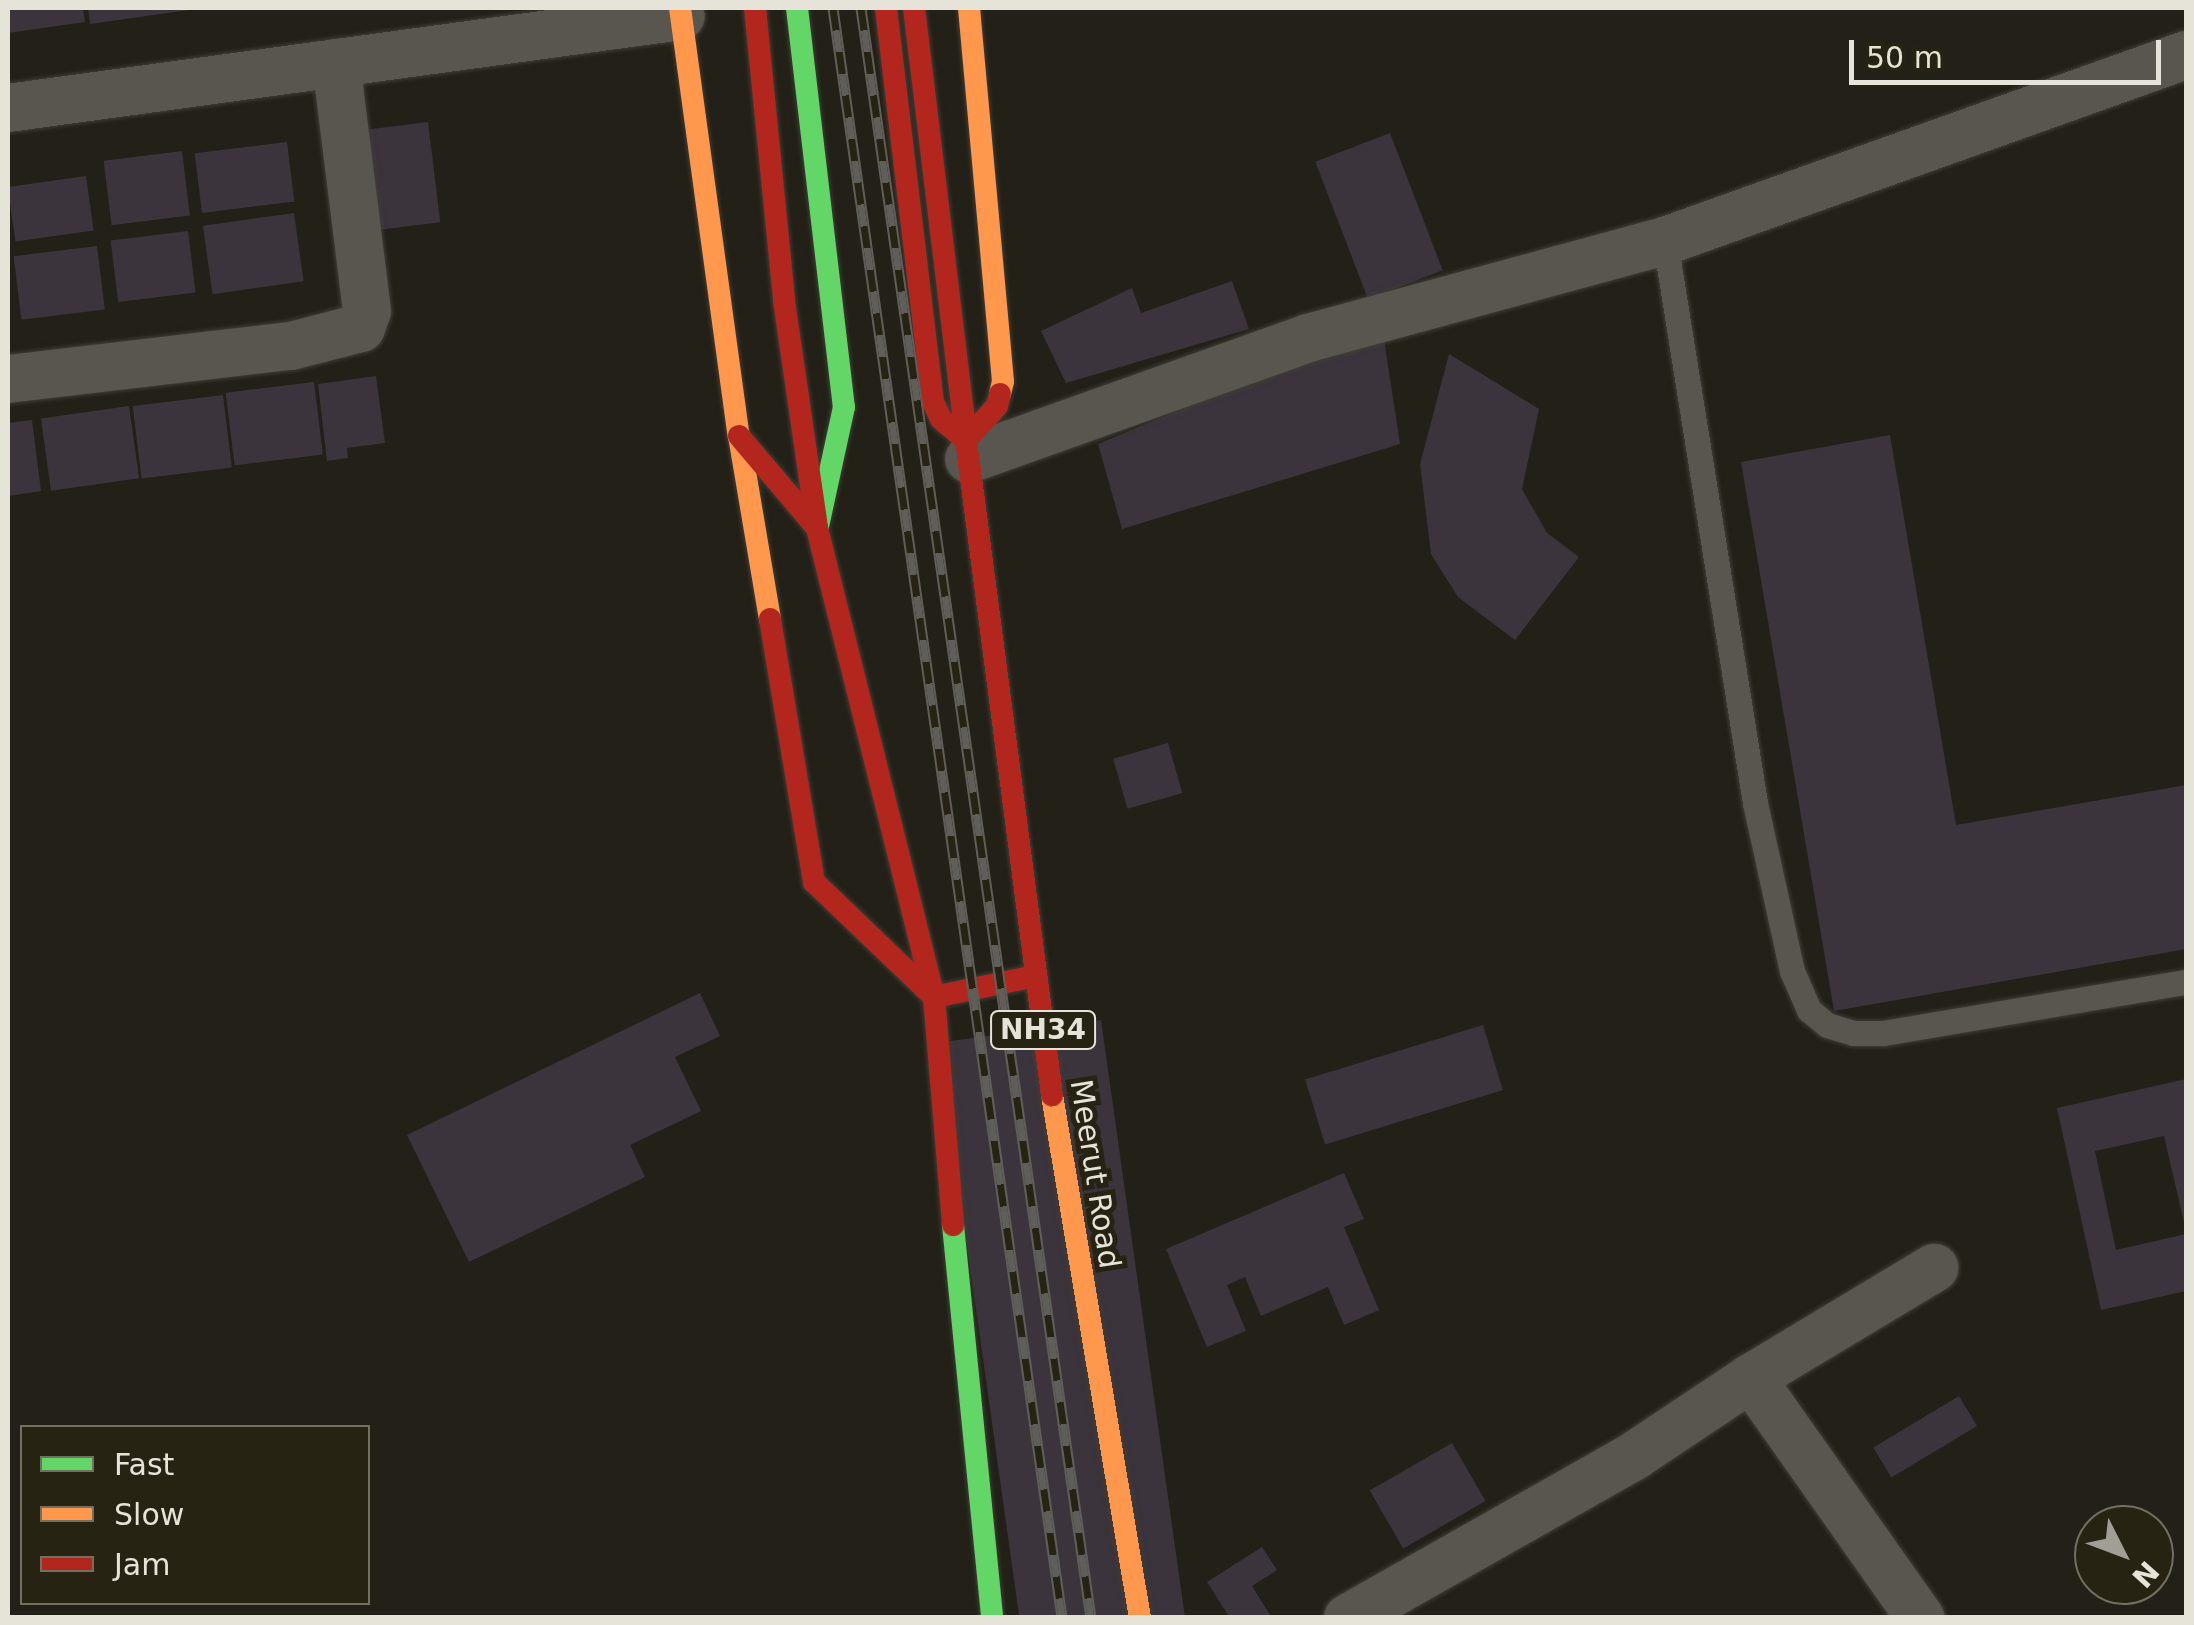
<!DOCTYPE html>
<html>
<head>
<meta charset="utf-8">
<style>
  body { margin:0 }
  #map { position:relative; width:2194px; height:1625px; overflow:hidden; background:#222017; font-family:"DejaVu Sans",sans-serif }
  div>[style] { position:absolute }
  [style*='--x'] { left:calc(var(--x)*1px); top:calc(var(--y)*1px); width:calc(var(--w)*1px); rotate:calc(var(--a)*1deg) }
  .building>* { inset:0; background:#3c343c; transform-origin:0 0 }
  .roads { filter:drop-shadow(0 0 2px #3f3d37) drop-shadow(0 0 2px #3f3d37) }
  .lane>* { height:25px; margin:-12.5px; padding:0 12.5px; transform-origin:12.5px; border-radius:12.5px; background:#58564f }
  .street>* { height:48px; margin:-24px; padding:0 24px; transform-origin:24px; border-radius:24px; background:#58564f }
  .fast>* { height:22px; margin:-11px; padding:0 11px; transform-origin:11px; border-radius:11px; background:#63d668 }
  .slow>* { height:22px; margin:-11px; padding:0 11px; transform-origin:11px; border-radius:11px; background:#ff974d }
  .jam>* { height:22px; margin:-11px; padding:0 11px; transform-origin:11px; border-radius:11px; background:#b3261e }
  .rail>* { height:11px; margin-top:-5.5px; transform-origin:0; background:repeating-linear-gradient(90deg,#262313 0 22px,#5f5e58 0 44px); box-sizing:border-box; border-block:2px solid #5f5e58 }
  span { translate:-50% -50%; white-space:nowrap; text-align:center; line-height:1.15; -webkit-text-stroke:10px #262313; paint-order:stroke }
  .shield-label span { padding:2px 8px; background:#262313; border:2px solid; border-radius:8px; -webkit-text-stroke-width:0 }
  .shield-label { font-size:28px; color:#e6e3d9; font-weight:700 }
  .street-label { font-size:30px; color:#e6e3d9 }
  .frame { position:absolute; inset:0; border:10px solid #e6e3d9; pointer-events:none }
  .legend { position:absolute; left:20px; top:1425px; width:350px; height:180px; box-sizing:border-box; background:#262313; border:2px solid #737062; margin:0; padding:12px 18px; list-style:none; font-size:30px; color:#e6e3d9 }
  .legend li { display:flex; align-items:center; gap:20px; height:50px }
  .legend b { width:50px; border:2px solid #737062 }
  .north { position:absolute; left:2074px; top:1505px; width:100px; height:100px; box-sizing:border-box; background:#262313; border:2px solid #737062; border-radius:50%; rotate:132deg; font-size:28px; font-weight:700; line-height:40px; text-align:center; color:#e6e3d9 }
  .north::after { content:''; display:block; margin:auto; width:35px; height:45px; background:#a19f95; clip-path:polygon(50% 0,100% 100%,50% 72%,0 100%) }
  .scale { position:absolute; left:1849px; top:40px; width:312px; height:45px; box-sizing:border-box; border:5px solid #e6e3d9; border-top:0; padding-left:12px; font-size:30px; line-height:35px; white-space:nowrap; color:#e6e3d9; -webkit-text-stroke:8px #262313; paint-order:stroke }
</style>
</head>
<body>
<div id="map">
  <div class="building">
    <i style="clip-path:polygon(8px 8px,83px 8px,85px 22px,8px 33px)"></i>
    <i style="clip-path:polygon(88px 8px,189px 8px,189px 10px,90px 24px)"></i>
    <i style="left:428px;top:122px;width:101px;height:61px;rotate:83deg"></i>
    <i style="left:1390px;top:133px;width:147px;height:80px;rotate:69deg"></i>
    <i style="left:287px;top:142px;width:60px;height:93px;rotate:83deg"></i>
    <i style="left:182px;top:151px;width:65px;height:79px;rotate:83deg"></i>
    <i style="left:86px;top:176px;width:55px;height:79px;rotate:82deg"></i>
    <i style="left:294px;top:213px;width:69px;height:92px;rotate:82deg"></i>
    <i style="left:188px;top:231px;width:62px;height:78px;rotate:83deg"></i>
    <i style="left:97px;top:246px;width:64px;height:84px;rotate:83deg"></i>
    <i style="clip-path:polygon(1232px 281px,1249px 329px,1066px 383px,1041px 331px,1132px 288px,1141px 313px)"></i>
    <i style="clip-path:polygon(1382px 326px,1400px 444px,1122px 529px,1098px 444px)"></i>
    <i style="clip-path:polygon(1449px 354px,1539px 409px,1522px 489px,1547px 533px,1579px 557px,1515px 640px,1458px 597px,1431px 554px,1420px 464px)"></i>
    <i style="clip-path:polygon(376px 376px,385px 443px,347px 448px,348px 458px,327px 461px,318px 384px)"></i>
    <i style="left:314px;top:382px;width:73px;height:89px;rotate:83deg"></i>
    <i style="left:223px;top:395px;width:73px;height:91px;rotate:83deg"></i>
    <i style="left:129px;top:406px;width:73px;height:89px;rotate:82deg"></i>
    <i style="clip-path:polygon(32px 420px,41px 491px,8px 496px,8px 423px)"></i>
    <i style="clip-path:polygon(1890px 435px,1956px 825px,2186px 785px,2186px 949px,1834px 1011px,1741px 462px)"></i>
    <i style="left:1168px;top:743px;width:52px;height:57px;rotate:74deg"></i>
    <i style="clip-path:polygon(700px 993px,720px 1036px,675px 1057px,701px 1111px,630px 1145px,645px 1177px,469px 1262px,407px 1135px)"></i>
    <i style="left:1101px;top:1020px;width:604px;height:164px;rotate:82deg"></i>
    <i style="left:1483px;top:1025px;width:68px;height:186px;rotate:73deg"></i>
    <i style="clip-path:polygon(2186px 1079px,2186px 1231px,2164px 1136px,2095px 1151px,2116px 1250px,2186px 1234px,2186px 1291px,2101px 1310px,2057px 1108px)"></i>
    <i style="clip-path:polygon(1344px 1173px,1364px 1219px,1344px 1227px,1379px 1310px,1344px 1325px,1328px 1287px,1261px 1316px,1245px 1277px,1227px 1285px,1246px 1331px,1207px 1347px,1166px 1249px)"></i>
    <i style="left:1959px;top:1396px;width:35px;height:100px;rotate:59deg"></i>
    <i style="left:1452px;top:1443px;width:67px;height:95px;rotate:60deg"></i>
    <i style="clip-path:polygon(1262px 1547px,1277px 1570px,1252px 1586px,1272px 1618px,1230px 1618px,1207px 1582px)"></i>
  </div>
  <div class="roads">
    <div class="lane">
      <i style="--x:1665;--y:241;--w:569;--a:80.9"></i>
      <i style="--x:1755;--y:803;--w:172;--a:77.6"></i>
      <i style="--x:1792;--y:971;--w:43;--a:66.4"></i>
      <i style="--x:1809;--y:1010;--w:23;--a:40"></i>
      <i style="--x:1827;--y:1025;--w:27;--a:17"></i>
      <i style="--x:1853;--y:1033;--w:30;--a:0"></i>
      <i style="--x:1883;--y:1033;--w:307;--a:-9.6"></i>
    </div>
    <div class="street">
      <i style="--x:8;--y:108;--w:679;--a:-7.78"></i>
      <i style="--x:8;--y:379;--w:285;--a:-6.7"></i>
      <i style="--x:291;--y:346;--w:72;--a:-14.4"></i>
      <i style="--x:361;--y:328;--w:18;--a:-71"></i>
      <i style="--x:367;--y:311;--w:250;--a:-97.1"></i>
      <i style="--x:969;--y:459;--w:360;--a:-19.6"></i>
      <i style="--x:1308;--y:338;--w:370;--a:-15.2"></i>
      <i style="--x:1665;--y:241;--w:553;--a:-19.65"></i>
      <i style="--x:1751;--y:1378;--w:294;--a:54.8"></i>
      <i style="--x:1348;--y:1618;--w:329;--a:-29.5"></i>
      <i style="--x:1634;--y:1456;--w:141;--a:-33.7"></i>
      <i style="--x:1751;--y:1378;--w:214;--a:-31"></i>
    </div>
    <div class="fast">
      <i style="--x:797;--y:8;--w:402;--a:83.3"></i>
      <i style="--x:844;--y:407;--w:122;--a:102.3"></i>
      <i style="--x:953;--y:1225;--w:395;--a:84.3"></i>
    </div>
    <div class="slow">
      <i style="--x:680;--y:8;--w:432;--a:82.2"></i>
      <i style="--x:739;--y:436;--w:186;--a:80.4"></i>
      <i style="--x:969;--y:8;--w:375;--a:84.8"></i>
      <i style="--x:1003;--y:381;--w:13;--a:103"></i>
      <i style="--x:1052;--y:1095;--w:530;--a:80.45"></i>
    </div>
    <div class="jam">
      <i style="--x:755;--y:8;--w:294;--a:84.3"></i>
      <i style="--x:784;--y:301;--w:229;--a:81.7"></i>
      <i style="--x:886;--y:8;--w:397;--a:83.2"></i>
      <i style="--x:933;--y:402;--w:19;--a:65"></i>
      <i style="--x:941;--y:419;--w:33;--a:40"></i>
      <i style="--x:914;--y:8;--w:435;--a:83.1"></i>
      <i style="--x:1000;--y:394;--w:12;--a:104"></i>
      <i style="--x:997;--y:406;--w:46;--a:132.4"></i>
      <i style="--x:966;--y:440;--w:661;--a:82.52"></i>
      <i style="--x:739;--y:436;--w:121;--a:49.7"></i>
      <i style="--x:817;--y:528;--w:483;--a:76"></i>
      <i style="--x:934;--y:997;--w:229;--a:85.2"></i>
      <i style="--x:770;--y:619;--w:267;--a:80.5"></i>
      <i style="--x:814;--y:882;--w:166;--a:43.8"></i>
      <i style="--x:934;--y:997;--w:103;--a:-11.7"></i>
    </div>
  </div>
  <div class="rail">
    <i style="--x:833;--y:8;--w:1626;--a:81.9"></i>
    <i style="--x:861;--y:8;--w:1626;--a:81.87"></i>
  </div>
  <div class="shield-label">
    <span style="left:1043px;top:1030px">NH34</span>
  </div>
  <div class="street-label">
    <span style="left:1095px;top:1174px;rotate:81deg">Meerut Road</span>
  </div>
  <div class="frame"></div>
  <ul class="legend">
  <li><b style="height:12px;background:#63d668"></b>Fast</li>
  <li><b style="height:12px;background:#ff974d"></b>Slow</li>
  <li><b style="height:12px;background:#b3261e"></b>Jam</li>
  </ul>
  <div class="north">N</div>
  <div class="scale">50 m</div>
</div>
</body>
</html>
